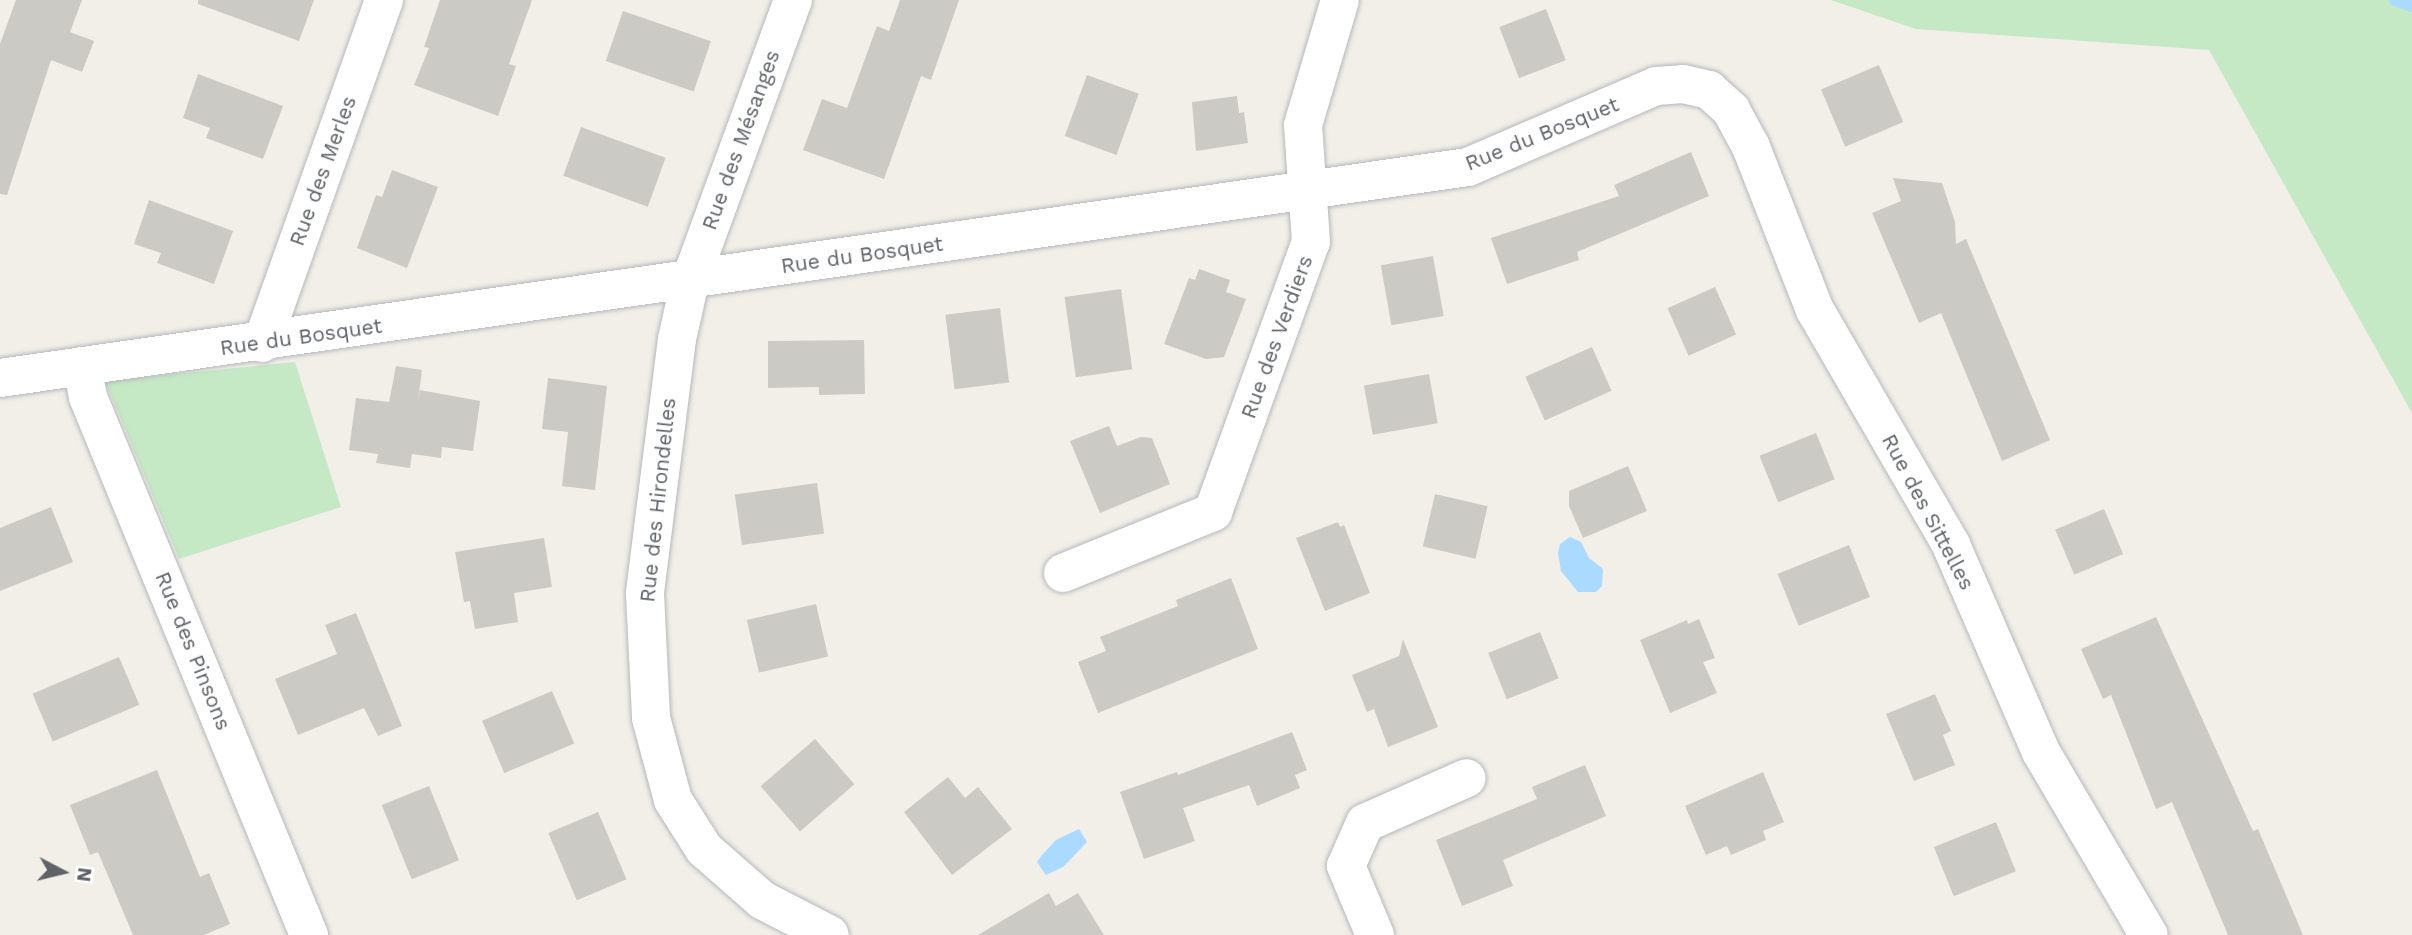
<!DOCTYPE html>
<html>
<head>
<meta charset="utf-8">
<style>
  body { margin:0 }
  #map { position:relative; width:2412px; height:935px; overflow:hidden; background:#f1efe8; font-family:"Work Sans",sans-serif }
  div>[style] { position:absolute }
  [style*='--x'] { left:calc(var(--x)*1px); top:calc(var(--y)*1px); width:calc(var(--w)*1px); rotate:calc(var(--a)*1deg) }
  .green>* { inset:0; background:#c5e8c5 }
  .water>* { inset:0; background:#aadaff }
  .stream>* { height:12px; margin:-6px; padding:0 6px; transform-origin:6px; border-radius:6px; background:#aadaff }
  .building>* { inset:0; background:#cccac5; transform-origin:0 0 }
  .roads { filter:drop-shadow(0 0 2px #b5b8bc) drop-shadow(0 0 2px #b5b8bc) }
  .minor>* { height:38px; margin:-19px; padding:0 19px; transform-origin:19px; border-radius:19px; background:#fff }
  span { translate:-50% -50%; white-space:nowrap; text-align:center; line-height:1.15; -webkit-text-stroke:6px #fff; paint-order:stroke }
  .street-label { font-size:21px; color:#5f6368 }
  .north { position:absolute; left:28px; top:837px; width:70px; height:70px; -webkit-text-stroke:5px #fff; paint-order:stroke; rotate:97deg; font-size:19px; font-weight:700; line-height:28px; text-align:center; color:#5f6368 }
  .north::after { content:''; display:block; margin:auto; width:24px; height:32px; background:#5f6368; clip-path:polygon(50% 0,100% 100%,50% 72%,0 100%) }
</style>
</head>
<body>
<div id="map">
  <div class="green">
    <div style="clip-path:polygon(1831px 0,2412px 0,2412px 413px,2209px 50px,1916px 29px)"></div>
    <div style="clip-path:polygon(295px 362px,341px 507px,179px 559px,105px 381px)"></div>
  </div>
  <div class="water">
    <div style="clip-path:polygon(1570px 537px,1581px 542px,1589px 558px,1603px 569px,1602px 586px,1596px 592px,1578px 592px,1561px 571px,1558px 553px,1560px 544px)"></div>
    <div style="clip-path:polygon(1079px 829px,1087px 842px,1063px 867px,1046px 875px,1037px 862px,1042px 855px,1056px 840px)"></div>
  </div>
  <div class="stream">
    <div style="--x:2395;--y:0;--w:18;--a:19"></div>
  </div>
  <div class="building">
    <div style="clip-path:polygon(16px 0,82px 0,70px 32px,94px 41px,82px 72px,51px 60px,7px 195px,0 194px,0 44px)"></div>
    <div style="clip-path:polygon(198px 0,314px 0,299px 41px,198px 4px)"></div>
    <div style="clip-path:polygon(440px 0,532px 0,509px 64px,516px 66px,498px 116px,414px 85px,429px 48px,424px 47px)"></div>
    <div style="clip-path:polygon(900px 0,959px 0,931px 80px,921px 76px,884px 179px,803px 150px,822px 99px,847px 108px,877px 26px,889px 31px)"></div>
    <div style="left:1546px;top:9px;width:55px;height:50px;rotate:69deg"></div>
    <div style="left:623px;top:11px;width:93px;height:53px;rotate:19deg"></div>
    <div style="left:1879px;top:65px;width:62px;height:63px;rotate:67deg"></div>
    <div style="clip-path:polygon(198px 74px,283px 106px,263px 159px,206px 138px,210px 128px,183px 118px)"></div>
    <div style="left:1087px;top:75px;width:55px;height:65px;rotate:20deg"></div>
    <div style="clip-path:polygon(1237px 96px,1239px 113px,1244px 112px,1248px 143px,1196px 151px,1192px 102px)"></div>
    <div style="left:581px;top:127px;width:90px;height:52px;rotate:20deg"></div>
    <div style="clip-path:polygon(1691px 152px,1709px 196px,1577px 252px,1579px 260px,1507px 284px,1491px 238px,1619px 196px,1614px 185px)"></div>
    <div style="clip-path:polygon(392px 170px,438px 187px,407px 268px,357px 248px,376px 195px,382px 197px)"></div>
    <div style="clip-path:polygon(1893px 178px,1942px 183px,1955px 222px,1956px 244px,1966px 239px,2050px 440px,2002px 461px,1941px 313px,1919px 323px,1872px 213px,1901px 201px)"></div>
    <div style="clip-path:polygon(149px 200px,233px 231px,214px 284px,157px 263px,161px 253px,134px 244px)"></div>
    <div style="left:1433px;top:256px;width:61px;height:53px;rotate:80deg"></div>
    <div style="clip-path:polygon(1199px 269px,1230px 280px,1226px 292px,1246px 299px,1224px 357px,1206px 359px,1164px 344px,1189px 278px,1195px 280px)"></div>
    <div style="left:1715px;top:287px;width:52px;height:52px;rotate:66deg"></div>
    <div style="left:1121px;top:289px;width:81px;height:57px;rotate:82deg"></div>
    <div style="left:1000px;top:308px;width:75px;height:55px;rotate:83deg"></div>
    <div style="clip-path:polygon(864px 340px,865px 394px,819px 395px,819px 387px,768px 388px,768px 341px)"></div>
    <div style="left:1592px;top:347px;width:48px;height:73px;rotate:66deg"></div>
    <div style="clip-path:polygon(396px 366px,422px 370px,418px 402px,420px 390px,480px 401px,473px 451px,442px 447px,441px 458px,412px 454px,410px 468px,376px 463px,378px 454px,349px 450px,356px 398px,389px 402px)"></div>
    <div style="left:1429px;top:374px;width:50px;height:66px;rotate:80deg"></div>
    <div style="clip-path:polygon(548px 378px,607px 386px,595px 490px,562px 486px,568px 432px,542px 429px)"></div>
    <div style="clip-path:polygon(1109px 426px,1117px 446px,1141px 437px,1152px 438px,1170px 484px,1100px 513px,1070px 441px)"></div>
    <div style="left:1816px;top:433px;width:50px;height:61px;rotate:68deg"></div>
    <div style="clip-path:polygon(1628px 466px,1647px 511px,1583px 538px,1569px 506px,1569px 491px)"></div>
    <div style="left:817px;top:483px;width:51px;height:83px;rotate:82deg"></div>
    <div style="left:1435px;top:494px;width:54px;height:54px;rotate:13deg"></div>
    <div style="clip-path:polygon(51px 507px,73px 562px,0 591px,0 528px)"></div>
    <div style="left:2104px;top:509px;width:49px;height:53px;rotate:67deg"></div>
    <div style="clip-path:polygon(1338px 522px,1340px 527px,1344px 525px,1370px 593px,1325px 611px,1296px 538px)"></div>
    <div style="clip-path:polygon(544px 538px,552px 587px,514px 593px,518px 622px,475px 629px,470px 601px,464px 602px,455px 552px)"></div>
    <div style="left:1849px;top:545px;width:56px;height:77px;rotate:68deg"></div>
    <div style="clip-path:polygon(1231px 578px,1258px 649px,1098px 713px,1078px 662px,1106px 651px,1100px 637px,1178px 606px,1176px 600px)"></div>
    <div style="left:816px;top:604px;width:54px;height:71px;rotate:77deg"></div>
    <div style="clip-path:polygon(356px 613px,402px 726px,378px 736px,364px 708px,298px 735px,275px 679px,337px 654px,325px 625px)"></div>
    <div style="clip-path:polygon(2156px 617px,2253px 831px,2258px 829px,2303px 935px,2228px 935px,2172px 802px,2156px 809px,2111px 695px,2103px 699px,2081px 649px)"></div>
    <div style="clip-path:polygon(1699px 619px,1715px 658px,1703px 662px,1717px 693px,1670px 713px,1640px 640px,1687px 620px,1688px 624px)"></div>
    <div style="left:1540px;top:632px;width:50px;height:56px;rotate:68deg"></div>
    <div style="clip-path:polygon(1403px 639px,1438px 727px,1388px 747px,1374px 709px,1367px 712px,1352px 675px,1399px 656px)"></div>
    <div style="left:119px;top:657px;width:52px;height:94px;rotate:67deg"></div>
    <div style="left:552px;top:691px;width:57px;height:76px;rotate:67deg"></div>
    <div style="clip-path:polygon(1935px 694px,1951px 731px,1943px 735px,1955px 765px,1914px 781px,1886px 714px)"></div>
    <div style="clip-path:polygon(1292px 732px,1307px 770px,1295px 775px,1300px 788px,1257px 806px,1249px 785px,1183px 808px,1195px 841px,1144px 859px,1120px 792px,1177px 772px,1178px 775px)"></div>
    <div style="left:815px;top:739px;width:60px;height:72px;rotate:49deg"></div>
    <div style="clip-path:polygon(1585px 765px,1606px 816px,1503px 860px,1513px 886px,1462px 906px,1436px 840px,1537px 799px,1532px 787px)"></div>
    <div style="clip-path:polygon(157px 770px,200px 877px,209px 873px,230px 924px,204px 935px,133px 935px,98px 852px,90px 855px,70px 805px)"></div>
    <div style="clip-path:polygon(1763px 772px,1784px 822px,1763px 831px,1766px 840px,1731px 855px,1727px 846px,1706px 855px,1685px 806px)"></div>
    <div style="clip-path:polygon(948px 777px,965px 798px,978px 787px,1012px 829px,952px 875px,904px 812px)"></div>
    <div style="left:429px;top:786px;width:80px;height:51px;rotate:68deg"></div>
    <div style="left:598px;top:812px;width:73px;height:54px;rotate:67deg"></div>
    <div style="left:1996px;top:822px;width:53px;height:67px;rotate:68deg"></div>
    <div style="clip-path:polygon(1049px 893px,1056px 906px,1078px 893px,1104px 935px,978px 935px)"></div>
  </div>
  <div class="roads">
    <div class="minor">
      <div style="--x:793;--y:0;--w:299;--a:110.1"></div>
      <div style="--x:690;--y:281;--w:59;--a:102.6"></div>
      <div style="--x:677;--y:339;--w:257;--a:97.2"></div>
      <div style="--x:645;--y:594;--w:124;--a:87.2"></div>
      <div style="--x:651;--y:718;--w:85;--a:75"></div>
      <div style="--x:673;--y:800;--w:58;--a:57.7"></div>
      <div style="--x:704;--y:849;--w:77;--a:41.3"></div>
      <div style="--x:762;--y:900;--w:76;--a:27.2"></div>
      <div style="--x:262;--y:343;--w:364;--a:-70.4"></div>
      <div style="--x:82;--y:366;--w:32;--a:79"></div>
      <div style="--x:88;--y:397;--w:582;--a:67.67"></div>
      <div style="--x:0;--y:378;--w:1483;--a:-8.18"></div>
      <div style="--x:1468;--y:167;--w:205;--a:-23.3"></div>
      <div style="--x:1656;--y:86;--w:27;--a:-4"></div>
      <div style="--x:1683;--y:84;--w:27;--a:13"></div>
      <div style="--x:1709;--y:90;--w:30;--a:42"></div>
      <div style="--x:1731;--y:110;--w:42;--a:61.6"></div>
      <div style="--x:1751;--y:147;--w:175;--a:68.6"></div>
      <div style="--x:1815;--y:310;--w:272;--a:59.9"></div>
      <div style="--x:1951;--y:545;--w:226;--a:66.5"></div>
      <div style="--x:2041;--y:752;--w:212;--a:59.5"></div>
      <div style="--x:1063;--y:573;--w:162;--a:-22.1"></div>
      <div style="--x:1213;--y:512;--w:287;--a:-70.1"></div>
      <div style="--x:1311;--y:242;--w:117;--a:-93.9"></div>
      <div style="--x:1303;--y:125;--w:130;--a:-73.5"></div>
      <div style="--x:1375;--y:935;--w:75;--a:-112.8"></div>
      <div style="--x:1346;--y:866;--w:47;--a:-66.2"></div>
      <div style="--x:1365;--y:823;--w:111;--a:-23.8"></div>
    </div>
  </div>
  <div class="street-label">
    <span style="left:1542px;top:134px;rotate:-22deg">Rue du Bosquet</span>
    <span style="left:741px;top:140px;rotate:-70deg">Rue des Mésanges</span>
    <span style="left:323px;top:171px;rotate:-70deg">Rue des Merles</span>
    <span style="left:862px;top:255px;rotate:-8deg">Rue du Bosquet</span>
    <span style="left:301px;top:337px;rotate:-8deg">Rue du Bosquet</span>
    <span style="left:1277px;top:337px;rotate:-70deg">Rue des Verdiers</span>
    <span style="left:658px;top:500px;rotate:-84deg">Rue des Hirondelles</span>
    <span style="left:1928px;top:512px;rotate:62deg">Rue des Sittelles</span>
    <span style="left:193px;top:651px;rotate:68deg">Rue des Pinsons</span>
  </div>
  <div class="north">N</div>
</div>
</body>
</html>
